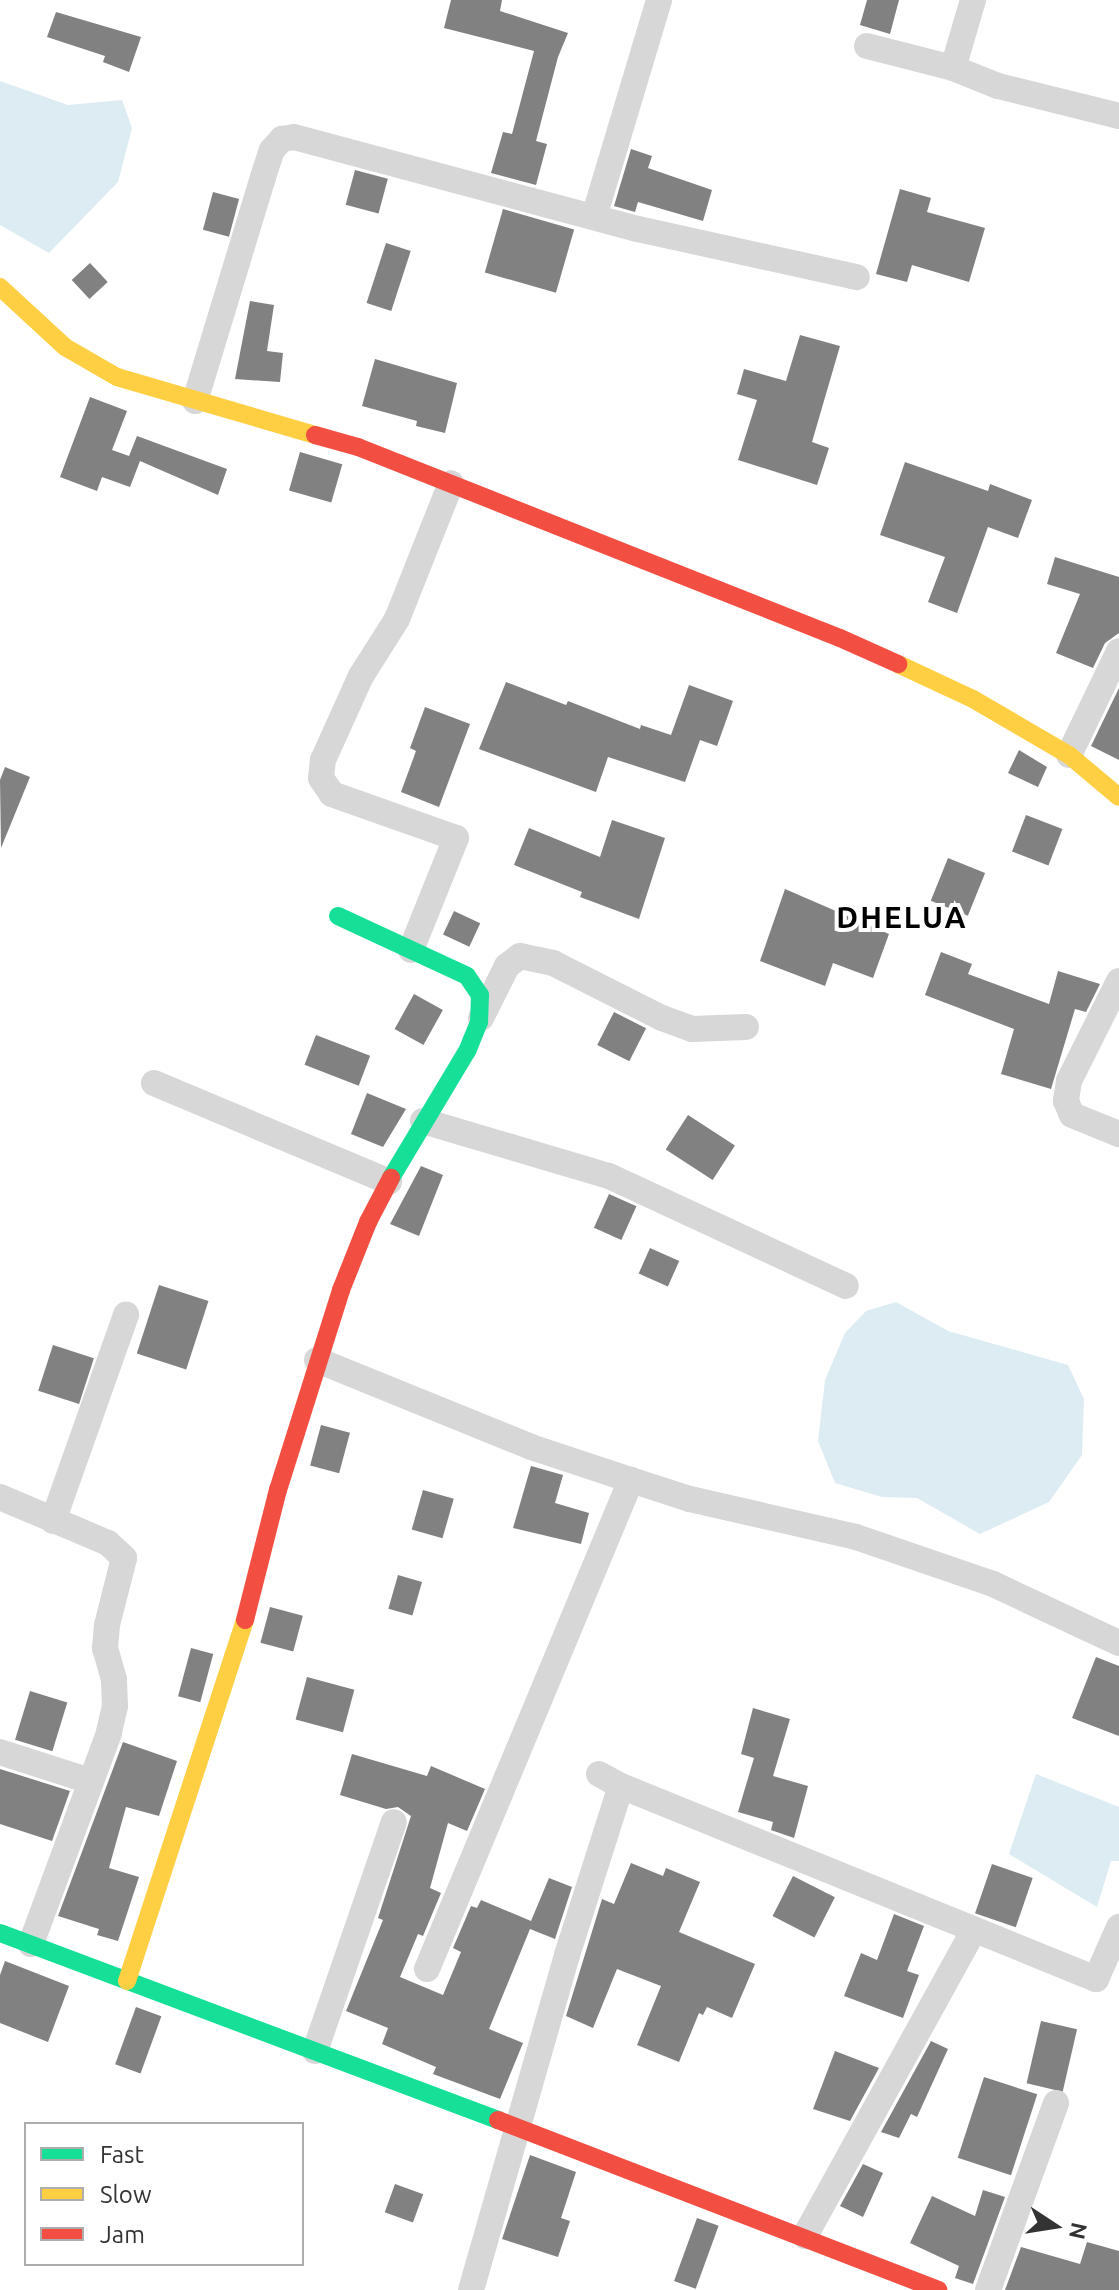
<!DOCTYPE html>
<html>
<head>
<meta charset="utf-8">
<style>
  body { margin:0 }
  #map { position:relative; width:1119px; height:2290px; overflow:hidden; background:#fff; font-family:Ubuntu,sans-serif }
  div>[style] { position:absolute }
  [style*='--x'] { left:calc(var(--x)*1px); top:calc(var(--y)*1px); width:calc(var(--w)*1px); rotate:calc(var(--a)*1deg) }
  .water>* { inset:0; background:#ddebf3 }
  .building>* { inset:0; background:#818181; transform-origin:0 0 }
  .street>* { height:26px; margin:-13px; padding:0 13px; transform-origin:13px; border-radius:13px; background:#d7d7d7 }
  .fast>* { height:18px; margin:-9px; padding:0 9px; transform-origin:9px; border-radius:9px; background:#16e098 }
  .slow>* { height:18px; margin:-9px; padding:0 9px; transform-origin:9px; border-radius:9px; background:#ffcf43 }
  .jam>* { height:18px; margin:-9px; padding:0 9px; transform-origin:9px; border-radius:9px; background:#f24e42 }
  span { translate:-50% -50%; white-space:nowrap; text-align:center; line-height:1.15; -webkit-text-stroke:8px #fff; paint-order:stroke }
  .district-label { font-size:30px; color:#000; font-weight:700; letter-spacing:2px }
  .legend { position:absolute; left:24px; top:2122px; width:280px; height:144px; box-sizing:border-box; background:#fff; border:2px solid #adadad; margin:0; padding:10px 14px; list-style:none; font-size:24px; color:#333 }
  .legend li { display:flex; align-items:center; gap:16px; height:40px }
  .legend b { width:40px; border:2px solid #adadad }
  .north { position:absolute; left:1015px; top:2186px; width:80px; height:80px; -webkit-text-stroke:6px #fff; paint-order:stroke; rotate:102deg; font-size:22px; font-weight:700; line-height:32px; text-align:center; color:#333 }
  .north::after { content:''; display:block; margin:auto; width:28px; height:36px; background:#333; clip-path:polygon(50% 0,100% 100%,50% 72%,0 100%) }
</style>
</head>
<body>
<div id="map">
  <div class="water">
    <div style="clip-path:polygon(0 81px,68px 105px,122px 100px,132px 128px,118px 182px,49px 253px,0 225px)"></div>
    <div style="clip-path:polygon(896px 1302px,948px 1331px,1068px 1365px,1084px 1399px,1082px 1455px,1049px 1502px,980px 1534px,917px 1498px,882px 1497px,835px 1483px,818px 1441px,825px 1380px,845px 1333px,866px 1311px)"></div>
    <div style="clip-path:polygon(1036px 1774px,1119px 1807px,1119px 1861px,1111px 1861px,1097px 1907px,1009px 1854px)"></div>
  </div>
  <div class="building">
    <div style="clip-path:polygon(451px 0,502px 0,500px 11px,568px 33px,558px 57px,536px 141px,547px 144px,536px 185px,491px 173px,503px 132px,512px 134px,534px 51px,444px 28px)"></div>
    <div style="clip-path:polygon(867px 0,899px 0,890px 34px,860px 25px)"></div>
    <div style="clip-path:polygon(56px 12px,141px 37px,129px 72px,103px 62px,105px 56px,47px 37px)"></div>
    <div style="clip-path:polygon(631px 149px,652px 156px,648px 168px,712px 190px,703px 221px,638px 202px,635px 212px,614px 206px)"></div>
    <div style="left:355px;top:170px;width:34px;height:36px;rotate:15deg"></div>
    <div style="clip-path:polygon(900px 189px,931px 198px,927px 212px,985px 228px,969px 282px,912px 265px,907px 282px,876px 274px)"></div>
    <div style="left:213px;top:192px;width:27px;height:39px;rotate:15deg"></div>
    <div style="left:503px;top:209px;width:74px;height:66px;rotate:16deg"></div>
    <div style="left:386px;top:243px;width:26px;height:63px;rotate:18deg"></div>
    <div style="left:90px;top:263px;width:26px;height:25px;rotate:47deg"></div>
    <div style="clip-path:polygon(250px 301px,274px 305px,267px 351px,283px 353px,280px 382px,235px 379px)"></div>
    <div style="clip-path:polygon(800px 335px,840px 346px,812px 442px,829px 448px,817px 485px,738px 460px,757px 400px,737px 394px,744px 369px,786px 381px)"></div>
    <div style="clip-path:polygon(375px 359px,457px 383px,445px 433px,416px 426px,417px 421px,362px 406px)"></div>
    <div style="clip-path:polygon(90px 397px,127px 411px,112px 450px,129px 456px,137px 436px,227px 469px,218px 495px,140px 461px,130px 487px,102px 477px,97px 491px,60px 477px)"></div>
    <div style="left:300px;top:452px;width:44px;height:40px;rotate:16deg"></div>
    <div style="clip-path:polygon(905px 462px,988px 491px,990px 484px,1032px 500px,1018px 538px,988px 527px,957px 613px,928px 602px,945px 557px,880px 535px)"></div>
    <div style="clip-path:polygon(1055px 557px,1119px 577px,1119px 633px,1105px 643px,1093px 668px,1056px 653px,1080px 594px,1047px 584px)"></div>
    <div style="clip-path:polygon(506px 682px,566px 705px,568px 701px,640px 729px,641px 725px,671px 735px,689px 685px,733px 701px,717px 746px,700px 740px,685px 782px,608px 757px,596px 792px,479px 749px)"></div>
    <div style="clip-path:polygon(1119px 688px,1119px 760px,1091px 746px)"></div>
    <div style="clip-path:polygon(425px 707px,470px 724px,439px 807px,401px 792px,416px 751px,410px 748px)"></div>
    <div style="clip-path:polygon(1019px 750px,1047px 767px,1038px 787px,1008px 773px)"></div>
    <div style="clip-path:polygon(5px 767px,30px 777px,1px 848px,0 780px)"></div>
    <div style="left:1026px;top:815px;width:39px;height:39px;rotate:21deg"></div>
    <div style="clip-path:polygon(612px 820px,665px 838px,639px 919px,580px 897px,582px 892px,514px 865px,529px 828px,600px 857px)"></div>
    <div style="left:948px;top:858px;width:40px;height:46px;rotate:22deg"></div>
    <div style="clip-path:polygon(785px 889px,889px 934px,873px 978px,833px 963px,825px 986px,760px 961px)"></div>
    <div style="left:454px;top:911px;width:29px;height:26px;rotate:25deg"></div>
    <div style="clip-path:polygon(941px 952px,972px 964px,968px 974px,1049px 1004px,1058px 971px,1100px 984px,1086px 1012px,1075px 1009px,1051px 1089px,1001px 1074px,1014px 1029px,925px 995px)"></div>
    <div style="left:414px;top:994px;width:33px;height:40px;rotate:29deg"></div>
    <div style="left:614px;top:1012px;width:36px;height:37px;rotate:27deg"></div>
    <div style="left:316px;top:1035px;width:58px;height:32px;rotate:21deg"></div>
    <div style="clip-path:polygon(367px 1093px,406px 1109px,383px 1147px,351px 1134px)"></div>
    <div style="left:688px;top:1115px;width:56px;height:41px;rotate:33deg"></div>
    <div style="clip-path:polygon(421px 1166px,443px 1175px,419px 1236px,390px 1224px)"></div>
    <div style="left:609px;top:1194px;width:30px;height:37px;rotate:24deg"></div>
    <div style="left:650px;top:1248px;width:32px;height:28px;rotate:24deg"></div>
    <div style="left:159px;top:1285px;width:52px;height:72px;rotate:18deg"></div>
    <div style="left:53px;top:1345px;width:43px;height:48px;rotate:18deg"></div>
    <div style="left:321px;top:1425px;width:30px;height:42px;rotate:15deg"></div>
    <div style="clip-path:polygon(531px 1466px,563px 1475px,555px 1503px,589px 1513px,581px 1544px,513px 1528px)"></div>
    <div style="left:423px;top:1490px;width:32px;height:41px;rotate:16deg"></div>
    <div style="left:398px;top:1575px;width:25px;height:35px;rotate:16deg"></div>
    <div style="left:270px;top:1607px;width:34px;height:37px;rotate:15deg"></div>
    <div style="left:191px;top:1648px;width:23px;height:50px;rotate:15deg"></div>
    <div style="clip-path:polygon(1096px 1657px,1119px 1666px,1119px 1736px,1072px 1718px)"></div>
    <div style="left:307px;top:1677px;width:49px;height:44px;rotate:15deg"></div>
    <div style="left:30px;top:1691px;width:39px;height:51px;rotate:17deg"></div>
    <div style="clip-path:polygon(753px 1708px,790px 1719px,773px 1776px,808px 1786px,794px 1838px,771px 1830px,773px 1822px,738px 1812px,754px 1758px,741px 1754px)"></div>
    <div style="clip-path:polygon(123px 1742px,177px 1761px,159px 1816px,126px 1807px,109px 1868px,139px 1877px,118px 1941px,97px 1935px,99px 1929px,58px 1916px)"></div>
    <div style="clip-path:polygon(352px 1754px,427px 1776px,431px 1766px,485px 1789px,467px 1831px,448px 1823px,430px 1888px,441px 1893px,423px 1936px,418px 1934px,400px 1977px,443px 1995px,461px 1952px,453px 1948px,471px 1906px,477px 1908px,481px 1900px,531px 1921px,549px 1878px,572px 1887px,555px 1939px,530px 1929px,489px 2029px,523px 2043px,500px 2099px,433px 2074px,436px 2067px,382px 2044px,388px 2028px,346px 2011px,383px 1920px,378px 1918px,411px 1816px,398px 1807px,386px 1809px,340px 1795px)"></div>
    <div style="clip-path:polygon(0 1769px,70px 1791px,52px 1841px,0 1824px)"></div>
    <div style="clip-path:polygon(631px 1863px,663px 1876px,666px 1868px,700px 1882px,679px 1932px,755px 1964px,732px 2018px,707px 2007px,703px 2015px,699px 2013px,679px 2062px,637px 2045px,661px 1986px,617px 1969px,593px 2028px,566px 2016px,602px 1899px,614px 1904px)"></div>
    <div style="left:992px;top:1864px;width:43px;height:52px;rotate:19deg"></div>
    <div style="left:793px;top:1876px;width:47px;height:45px;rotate:27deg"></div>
    <div style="clip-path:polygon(894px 1914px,924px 1926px,907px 1971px,919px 1975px,903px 2018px,844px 1996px,861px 1953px,877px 1960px)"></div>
    <div style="clip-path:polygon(5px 1961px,69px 1986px,48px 2042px,0 2023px,0 1975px)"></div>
    <div style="left:136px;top:2007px;width:27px;height:61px;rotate:20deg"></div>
    <div style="left:1041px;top:2021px;width:37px;height:64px;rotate:13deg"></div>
    <div style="clip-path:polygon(931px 2041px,948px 2049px,917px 2117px,911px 2114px,899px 2138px,881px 2132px)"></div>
    <div style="clip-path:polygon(835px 2051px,879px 2068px,850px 2121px,813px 2109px)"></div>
    <div style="left:984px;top:2077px;width:56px;height:85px;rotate:18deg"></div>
    <div style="clip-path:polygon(530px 2155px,576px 2172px,561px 2218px,570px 2221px,558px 2257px,502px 2239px)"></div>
    <div style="clip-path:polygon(863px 2164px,883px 2173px,863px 2217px,840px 2206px)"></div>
    <div style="left:395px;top:2184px;width:30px;height:30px;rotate:20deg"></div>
    <div style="clip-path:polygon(983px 2190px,1005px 2197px,973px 2284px,955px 2278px,959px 2266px,910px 2243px,932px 2196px,975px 2216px)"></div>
    <div style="left:697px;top:2218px;width:23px;height:67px;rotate:20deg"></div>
    <div style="clip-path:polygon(1087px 2242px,1119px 2251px,1119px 2290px,1005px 2290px,1021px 2247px,1080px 2264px)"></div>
  </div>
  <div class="street">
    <div style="--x:867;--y:46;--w:89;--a:14.3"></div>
    <div style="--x:953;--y:68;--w:48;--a:21.8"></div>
    <div style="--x:998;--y:86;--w:125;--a:13.9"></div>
    <div style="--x:953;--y:68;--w:71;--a:-73.6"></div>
    <div style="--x:594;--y:217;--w:227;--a:-73.3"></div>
    <div style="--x:195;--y:401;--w:234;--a:-73.1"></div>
    <div style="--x:263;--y:177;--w:28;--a:-72"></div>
    <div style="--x:272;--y:150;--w:15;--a:-48"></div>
    <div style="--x:282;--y:139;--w:12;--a:-9"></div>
    <div style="--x:294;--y:137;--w:356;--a:15"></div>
    <div style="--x:638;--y:229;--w:224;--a:12.4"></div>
    <div style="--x:1069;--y:755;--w:115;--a:-64.3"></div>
    <div style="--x:411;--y:950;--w:121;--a:-68.1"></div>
    <div style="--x:456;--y:838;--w:132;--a:-160.5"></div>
    <div style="--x:332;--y:794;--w:19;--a:-125"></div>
    <div style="--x:321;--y:778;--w:18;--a:-84"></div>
    <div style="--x:323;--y:760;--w:92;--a:-65.7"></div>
    <div style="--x:361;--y:676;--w:67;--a:-57.7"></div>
    <div style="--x:397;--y:619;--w:146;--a:-68.3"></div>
    <div style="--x:1119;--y:981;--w:112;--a:116.6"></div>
    <div style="--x:1069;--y:1081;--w:20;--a:99"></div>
    <div style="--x:1066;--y:1101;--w:15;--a:67"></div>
    <div style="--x:1072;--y:1115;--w:51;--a:22"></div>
    <div style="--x:481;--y:1018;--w:58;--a:-63.4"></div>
    <div style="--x:507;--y:966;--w:16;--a:-38"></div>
    <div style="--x:520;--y:956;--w:34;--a:12"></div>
    <div style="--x:553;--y:963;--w:122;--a:26.8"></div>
    <div style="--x:662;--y:1018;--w:32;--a:20"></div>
    <div style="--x:692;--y:1029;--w:54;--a:-2.1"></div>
    <div style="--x:154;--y:1083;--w:255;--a:22.8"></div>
    <div style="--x:423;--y:1121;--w:194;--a:16.5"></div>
    <div style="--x:609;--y:1176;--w:261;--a:24.9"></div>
    <div style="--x:317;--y:1360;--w:231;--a:22.1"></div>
    <div style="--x:531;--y:1447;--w:105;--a:18.3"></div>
    <div style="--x:631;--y:1480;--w:62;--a:17.9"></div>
    <div style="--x:690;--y:1499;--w:170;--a:12.9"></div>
    <div style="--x:856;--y:1537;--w:145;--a:18.9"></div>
    <div style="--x:993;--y:1584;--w:139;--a:25.1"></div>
    <div style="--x:0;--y:1497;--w:117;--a:23.1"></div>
    <div style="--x:108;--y:1543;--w:22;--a:43"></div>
    <div style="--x:124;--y:1558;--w:69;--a:104.2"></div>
    <div style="--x:107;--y:1625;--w:23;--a:95"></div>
    <div style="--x:105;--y:1648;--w:33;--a:74"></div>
    <div style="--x:114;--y:1680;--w:26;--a:88"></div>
    <div style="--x:115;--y:1706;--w:28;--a:103"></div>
    <div style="--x:109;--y:1733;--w:225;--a:110.3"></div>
    <div style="--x:53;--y:1521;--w:219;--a:-70.5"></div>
    <div style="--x:0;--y:1752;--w:95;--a:17.9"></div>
    <div style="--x:599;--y:1774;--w:25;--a:29"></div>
    <div style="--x:621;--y:1786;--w:513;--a:22.11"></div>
    <div style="--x:1096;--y:1979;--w:57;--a:-66.1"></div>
    <div style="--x:427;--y:1969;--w:530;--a:-67.36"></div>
    <div style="--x:315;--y:2051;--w:242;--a:-71"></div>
    <div style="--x:805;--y:2236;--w:350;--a:-61.1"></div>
    <div style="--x:471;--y:2290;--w:348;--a:-74"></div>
    <div style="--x:567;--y:1955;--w:177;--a:-72.3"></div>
    <div style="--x:988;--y:2290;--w:199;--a:-70"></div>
  </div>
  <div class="fast">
    <div style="--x:338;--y:916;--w:142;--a:24.9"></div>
    <div style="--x:467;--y:976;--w:23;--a:56"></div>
    <div style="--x:480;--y:995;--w:27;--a:92"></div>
    <div style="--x:479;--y:1022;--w:31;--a:112"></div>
    <div style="--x:467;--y:1051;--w:148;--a:120.9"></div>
    <div style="--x:0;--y:1933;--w:532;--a:20.58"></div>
  </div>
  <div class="slow">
    <div style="--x:0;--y:287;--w:88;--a:42.7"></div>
    <div style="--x:65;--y:347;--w:60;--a:30"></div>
    <div style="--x:117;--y:377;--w:206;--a:16.3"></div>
    <div style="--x:898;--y:664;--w:83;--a:25"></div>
    <div style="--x:973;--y:699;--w:111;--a:30.3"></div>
    <div style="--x:1069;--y:755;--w:65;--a:40"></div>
    <div style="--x:127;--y:1981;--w:380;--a:-71.9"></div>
  </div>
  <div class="jam">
    <div style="--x:315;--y:435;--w:45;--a:15.6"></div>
    <div style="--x:358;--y:447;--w:518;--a:21.62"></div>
    <div style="--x:840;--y:638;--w:64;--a:24.1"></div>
    <div style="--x:245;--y:1620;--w:134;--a:-75.8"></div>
    <div style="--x:278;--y:1490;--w:210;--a:-72.5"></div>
    <div style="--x:341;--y:1290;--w:73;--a:-68.3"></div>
    <div style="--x:368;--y:1222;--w:50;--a:-62.4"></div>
    <div style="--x:498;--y:2120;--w:472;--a:21.1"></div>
  </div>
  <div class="district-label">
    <span style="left:902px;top:917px">DHELUA</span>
  </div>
  <ul class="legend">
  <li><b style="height:10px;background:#16e098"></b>Fast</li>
  <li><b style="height:10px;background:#ffcf43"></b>Slow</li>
  <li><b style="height:10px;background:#f24e42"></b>Jam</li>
  </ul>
  <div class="north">N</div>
</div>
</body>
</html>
